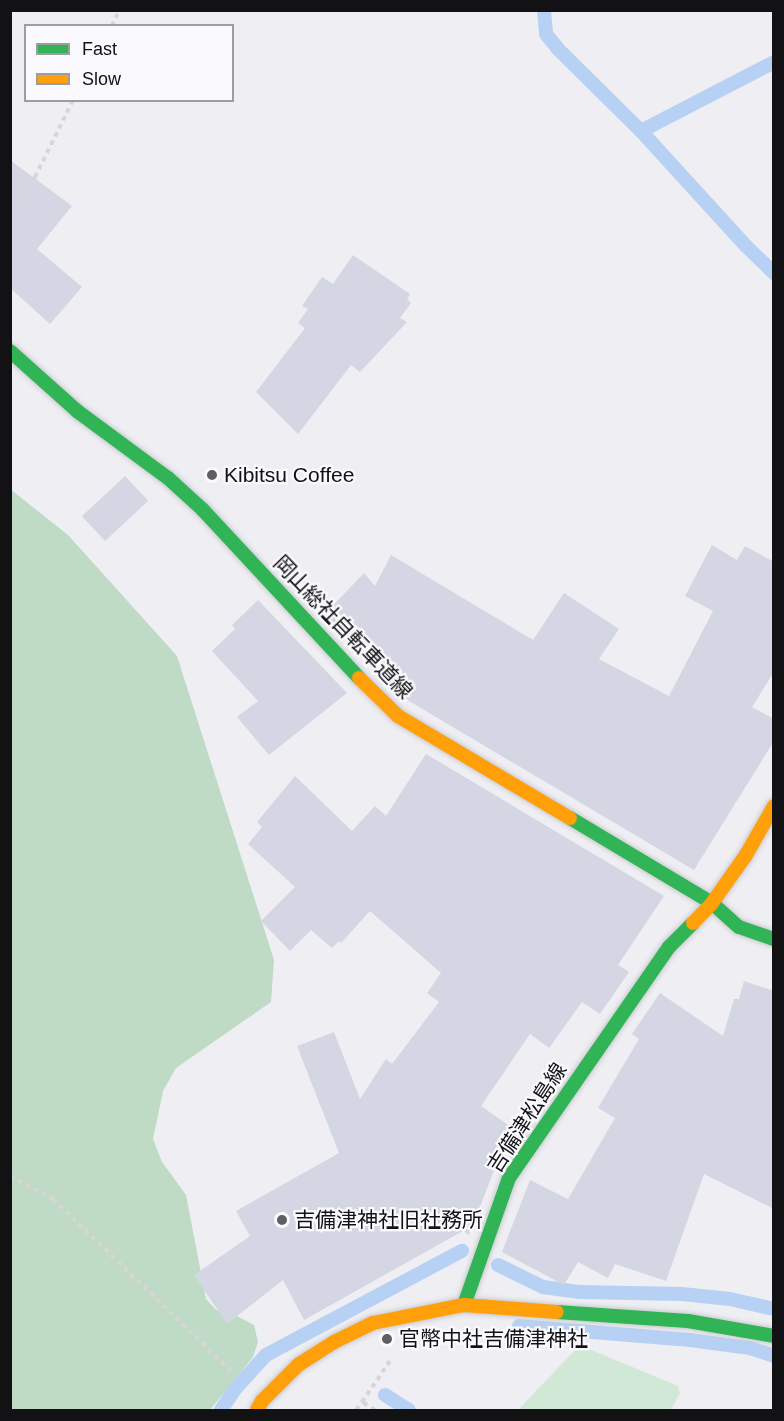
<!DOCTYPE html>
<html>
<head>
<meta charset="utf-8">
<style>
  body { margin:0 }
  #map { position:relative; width:784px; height:1421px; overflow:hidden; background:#eeeef3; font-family:Helvetica,"Noto Sans JP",sans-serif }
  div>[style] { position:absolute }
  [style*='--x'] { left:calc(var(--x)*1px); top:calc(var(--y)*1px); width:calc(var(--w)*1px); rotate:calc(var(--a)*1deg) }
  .green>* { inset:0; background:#d1e8d7 }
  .forest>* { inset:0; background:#bfdbc6 }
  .stream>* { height:14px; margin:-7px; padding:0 7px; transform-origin:7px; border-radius:7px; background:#b7d1f4 }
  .building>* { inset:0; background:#d4d7e3; transform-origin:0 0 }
  .path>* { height:4px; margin-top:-2px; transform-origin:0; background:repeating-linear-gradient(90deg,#d6d6d8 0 4.5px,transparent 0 9px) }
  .roads { filter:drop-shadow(0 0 2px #cacbcf) drop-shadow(0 0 2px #cacbcf) }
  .fast>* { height:14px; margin:-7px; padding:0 7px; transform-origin:7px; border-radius:7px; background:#30b455 }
  .slow>* { height:14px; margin:-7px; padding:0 7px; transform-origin:7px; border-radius:7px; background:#ff9f0a }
  .dots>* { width:16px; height:16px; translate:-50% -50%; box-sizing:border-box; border:3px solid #fafafe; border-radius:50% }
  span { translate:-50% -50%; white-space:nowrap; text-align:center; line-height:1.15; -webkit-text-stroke:4.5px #fafafe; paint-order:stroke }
  .poi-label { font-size:21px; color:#121215 }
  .left { translate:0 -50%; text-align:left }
  .street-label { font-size:21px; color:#121215 }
  .frame { position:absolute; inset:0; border:12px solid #121215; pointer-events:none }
  .legend { position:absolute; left:24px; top:24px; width:210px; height:78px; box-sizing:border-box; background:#fafafe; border:2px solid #9d9da1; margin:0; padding:8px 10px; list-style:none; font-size:18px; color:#121215 }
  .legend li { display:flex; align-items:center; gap:12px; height:30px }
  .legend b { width:30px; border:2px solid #9d9da1 }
</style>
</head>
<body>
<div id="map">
  <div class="green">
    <div style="clip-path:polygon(587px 1348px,678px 1386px,680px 1393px,671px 1410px,518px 1410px,576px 1349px)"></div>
  </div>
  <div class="forest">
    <div style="clip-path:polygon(10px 489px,68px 535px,177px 656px,274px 960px,271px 1002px,176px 1068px,163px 1091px,153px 1139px,162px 1162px,186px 1195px,206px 1299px,216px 1310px,237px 1316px,254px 1325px,258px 1342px,253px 1357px,210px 1410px,11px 1410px)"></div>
  </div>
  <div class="stream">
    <div style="--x:544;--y:10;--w:24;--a:85"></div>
    <div style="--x:546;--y:34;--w:19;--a:51"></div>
    <div style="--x:558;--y:49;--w:117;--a:44.7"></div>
    <div style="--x:641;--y:131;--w:156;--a:47.6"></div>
    <div style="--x:746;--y:246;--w:39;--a:44"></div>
    <div style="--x:641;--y:131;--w:150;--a:-27.4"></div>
    <div style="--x:498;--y:1265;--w:50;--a:26.1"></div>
    <div style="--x:543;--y:1287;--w:37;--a:8"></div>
    <div style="--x:580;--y:1292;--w:102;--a:1.1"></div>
    <div style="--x:682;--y:1294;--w:48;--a:5.9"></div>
    <div style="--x:730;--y:1299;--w:45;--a:12.8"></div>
    <div style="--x:519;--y:1326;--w:172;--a:4.7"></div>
    <div style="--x:690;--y:1340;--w:61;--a:7.6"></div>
    <div style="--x:750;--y:1348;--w:25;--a:18"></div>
    <div style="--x:385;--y:1395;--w:28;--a:32"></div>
    <div style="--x:221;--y:1410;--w:27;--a:-56"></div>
    <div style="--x:236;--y:1388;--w:45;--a:-47.7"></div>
    <div style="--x:266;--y:1355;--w:222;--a:-28"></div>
  </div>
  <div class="building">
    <div style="clip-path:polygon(10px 160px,72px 206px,37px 249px,82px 287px,50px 324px,10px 288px)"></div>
    <div style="clip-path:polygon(353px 255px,410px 294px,407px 299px,411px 303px,400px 318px,407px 322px,360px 372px,351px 365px,298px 434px,256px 392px,305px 328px,298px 323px,308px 309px,302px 306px,322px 277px,333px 284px)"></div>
    <div style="left:125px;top:476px;width:34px;height:59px;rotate:47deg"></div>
    <div style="clip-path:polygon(712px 545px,737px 560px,745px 546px,774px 562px,774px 672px,752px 707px,774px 719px,774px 741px,694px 870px,409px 701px,325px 614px,364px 573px,375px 586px,391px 555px,533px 640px,564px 593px,619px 629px,599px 659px,669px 696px,713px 611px,685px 596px)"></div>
    <div style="clip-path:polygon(258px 600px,347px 693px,269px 755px,237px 717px,258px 701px,212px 651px,235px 629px,232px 625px)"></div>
    <div style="clip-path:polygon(426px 754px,664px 896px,618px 965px,629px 972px,600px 1014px,582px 1002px,549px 1048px,530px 1034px,481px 1106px,511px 1127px,490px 1159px,497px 1163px,469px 1235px,463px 1231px,304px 1320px,283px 1280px,227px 1324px,194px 1275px,250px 1236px,236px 1211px,339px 1153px,297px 1046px,334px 1032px,360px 1099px,386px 1059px,392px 1064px,439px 1002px,427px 993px,441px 973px,370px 911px,341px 943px,339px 941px,332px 948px,311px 930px,290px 951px,261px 921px,295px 887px,248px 844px,262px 827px,257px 822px,295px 776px,352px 831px,375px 806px,386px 816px)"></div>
    <div style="clip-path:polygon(744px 981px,774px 991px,774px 1209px,704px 1174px,666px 1281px,615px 1264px,608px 1278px,578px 1262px,564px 1285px,502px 1252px,530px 1180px,568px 1199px,615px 1118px,598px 1108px,639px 1039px,632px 1034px,660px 993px,723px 1036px,734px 999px,739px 999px)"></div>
  </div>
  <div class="path">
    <div style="--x:112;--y:26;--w:17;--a:-66"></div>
    <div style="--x:10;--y:205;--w:38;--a:-48"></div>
    <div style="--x:35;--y:177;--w:86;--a:-63.7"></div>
    <div style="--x:10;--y:1176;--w:49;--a:28.1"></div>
    <div style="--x:53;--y:1199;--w:252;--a:44"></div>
    <div style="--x:356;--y:1410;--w:10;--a:-53"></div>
    <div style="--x:375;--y:1410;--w:15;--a:-148"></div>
    <div style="--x:362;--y:1402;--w:50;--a:-55.7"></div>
  </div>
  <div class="roads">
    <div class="fast">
      <div style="--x:10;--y:351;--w:90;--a:41.8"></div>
      <div style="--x:77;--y:411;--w:113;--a:36.4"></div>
      <div style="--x:168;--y:478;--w:47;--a:42.4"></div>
      <div style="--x:203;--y:510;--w:229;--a:47.1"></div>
      <div style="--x:570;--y:818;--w:165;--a:30.9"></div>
      <div style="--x:712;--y:903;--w:36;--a:42"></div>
      <div style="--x:739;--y:927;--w:37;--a:19"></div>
      <div style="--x:464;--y:1305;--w:135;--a:-70.5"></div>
      <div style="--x:509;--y:1178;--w:281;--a:-55.3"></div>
      <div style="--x:669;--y:947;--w:34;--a:-45"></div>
      <div style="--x:557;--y:1312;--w:131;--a:3.9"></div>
      <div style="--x:688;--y:1321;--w:87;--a:9.9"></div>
    </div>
    <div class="slow">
      <div style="--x:359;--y:678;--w:54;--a:44.3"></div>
      <div style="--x:398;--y:716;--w:200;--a:30.7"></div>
      <div style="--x:693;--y:923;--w:28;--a:-46"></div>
      <div style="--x:712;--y:903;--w:59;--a:-54.7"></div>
      <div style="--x:746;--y:855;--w:56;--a:-60.3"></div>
      <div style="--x:257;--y:1410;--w:10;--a:-61"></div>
      <div style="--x:262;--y:1401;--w:51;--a:-45"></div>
      <div style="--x:298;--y:1365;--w:43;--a:-32.6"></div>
      <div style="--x:334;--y:1342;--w:43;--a:-26"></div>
      <div style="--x:373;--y:1323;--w:93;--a:-11.2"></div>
      <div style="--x:464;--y:1305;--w:93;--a:4.3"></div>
    </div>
  </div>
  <div class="dots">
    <div style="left:212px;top:475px;background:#5f5f63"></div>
    <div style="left:282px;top:1220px;background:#5f5f63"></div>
    <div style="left:387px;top:1339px;background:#5f5f63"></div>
  </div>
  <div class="poi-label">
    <span class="left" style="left:224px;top:475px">Kibitsu Coffee</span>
    <span class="left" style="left:294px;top:1220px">吉備津神社旧社務所</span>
    <span class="left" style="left:399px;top:1339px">官幣中社吉備津神社</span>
  </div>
  <div class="street-label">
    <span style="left:343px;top:627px;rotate:46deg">岡山総社自転車道線</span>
    <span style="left:527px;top:1118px;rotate:-57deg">吉備津松島線</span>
  </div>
  <div class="frame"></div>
  <ul class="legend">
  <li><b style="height:8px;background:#30b455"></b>Fast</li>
  <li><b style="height:8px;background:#ff9f0a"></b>Slow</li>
  </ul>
</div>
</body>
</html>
